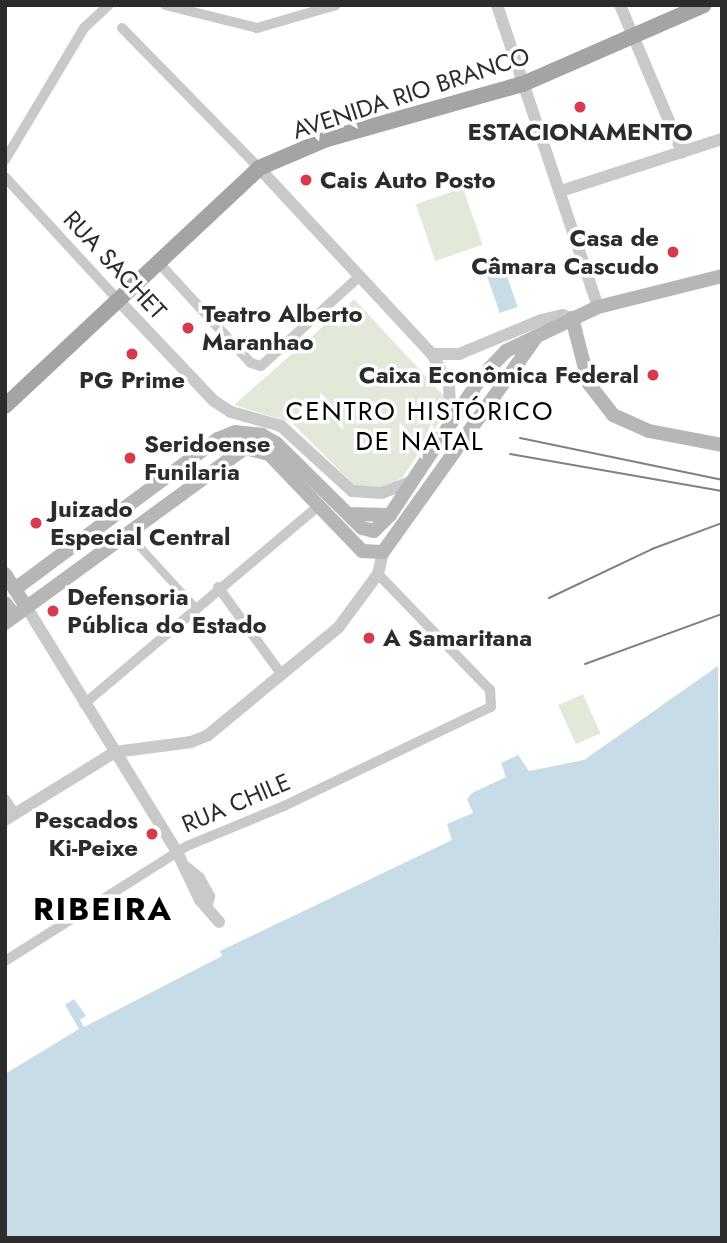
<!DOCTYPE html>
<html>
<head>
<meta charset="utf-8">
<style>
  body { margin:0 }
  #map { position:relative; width:727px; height:1243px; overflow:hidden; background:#fff; font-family:Jost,sans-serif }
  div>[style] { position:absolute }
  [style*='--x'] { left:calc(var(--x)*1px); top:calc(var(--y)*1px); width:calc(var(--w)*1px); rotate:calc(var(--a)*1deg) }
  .green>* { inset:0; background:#e2e9da; transform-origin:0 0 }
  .water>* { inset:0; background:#c8dce7; transform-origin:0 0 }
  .pedestrian>* { height:8px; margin:-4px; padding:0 4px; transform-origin:4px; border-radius:4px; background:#c9c9c9 }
  .minor>* { height:10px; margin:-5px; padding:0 5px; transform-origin:5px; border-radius:5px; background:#c9c9c9 }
  .tertiary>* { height:12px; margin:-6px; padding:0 6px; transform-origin:6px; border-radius:6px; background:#c9c9c9 }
  .secondary>* { height:14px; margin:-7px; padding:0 7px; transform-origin:7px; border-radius:7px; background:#b6b6b6 }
  .primary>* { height:16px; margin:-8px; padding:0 8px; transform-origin:8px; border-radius:8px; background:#a4a4a4 }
  .tram>* { height:2px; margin:-1px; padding:0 1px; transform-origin:1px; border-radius:1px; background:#818181 }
  .dots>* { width:19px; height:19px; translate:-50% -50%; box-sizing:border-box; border:4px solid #fff; border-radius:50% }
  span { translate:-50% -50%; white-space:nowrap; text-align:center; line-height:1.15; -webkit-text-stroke:7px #fff; paint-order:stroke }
  .street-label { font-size:24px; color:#2c2c2c }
  .poi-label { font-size:24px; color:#2c2c2c; font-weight:700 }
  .left { translate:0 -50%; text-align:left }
  .right { translate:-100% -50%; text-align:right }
  .neighbourhood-label { font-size:26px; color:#000; letter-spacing:2px }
  .district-label { font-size:32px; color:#000; font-weight:700; letter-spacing:2px }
  .frame { position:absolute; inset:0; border:7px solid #2c2c2c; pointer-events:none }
</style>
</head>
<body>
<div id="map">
  <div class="green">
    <div style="left:463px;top:188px;width:60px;height:50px;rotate:71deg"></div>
    <div style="clip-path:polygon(354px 299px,444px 396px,447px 411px,402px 478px,380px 489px,356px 487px,292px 423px,234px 405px)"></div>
    <div style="left:583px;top:694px;width:43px;height:27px;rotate:66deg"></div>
  </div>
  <div class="water">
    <div style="left:505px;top:270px;width:39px;height:19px;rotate:71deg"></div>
    <div style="clip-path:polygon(718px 666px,722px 1238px,5px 1238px,5px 1074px,79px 1029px,65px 1005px,74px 999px,86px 1016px,80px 1020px,84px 1027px,222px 956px,220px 951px,452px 840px,447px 824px,473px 813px,467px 799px,472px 793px,506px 777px,501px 763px,518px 755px,529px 771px,584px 760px)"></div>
  </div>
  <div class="pedestrian">
    <div style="--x:129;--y:535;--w:98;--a:47.5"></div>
  </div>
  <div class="minor">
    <div style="--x:165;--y:5;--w:95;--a:14"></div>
    <div style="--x:257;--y:28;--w:82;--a:-16.2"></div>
    <div style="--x:122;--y:28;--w:196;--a:45.6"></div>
    <div style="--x:5;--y:160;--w:154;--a:-59.1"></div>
    <div style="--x:84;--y:28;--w:34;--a:-43"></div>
    <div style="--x:5;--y:177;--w:168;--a:47.4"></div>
    <div style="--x:158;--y:262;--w:137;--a:47.4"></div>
    <div style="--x:251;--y:363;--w:10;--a:17"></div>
    <div style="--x:261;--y:366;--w:134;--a:-42.3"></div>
    <div style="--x:218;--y:587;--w:109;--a:54"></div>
    <div style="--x:84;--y:704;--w:307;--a:-40.2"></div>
    <div style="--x:5;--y:799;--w:18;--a:56"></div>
    <div style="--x:5;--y:961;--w:215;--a:-32.3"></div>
    <div style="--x:187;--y:846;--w:105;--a:-22.4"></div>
    <div style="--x:284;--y:806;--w:229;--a:-25.6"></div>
    <div style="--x:491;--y:707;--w:17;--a:-93"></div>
    <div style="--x:490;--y:690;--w:161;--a:-134"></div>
  </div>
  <div class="tertiary">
    <div style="--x:497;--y:5;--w:318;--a:71.5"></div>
    <div style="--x:620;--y:5;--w:160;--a:67.1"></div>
    <div style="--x:259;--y:168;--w:254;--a:47.1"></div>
    <div style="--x:432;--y:354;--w:36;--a:62"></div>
    <div style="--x:449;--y:386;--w:37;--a:87"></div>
    <div style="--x:561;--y:191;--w:169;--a:-17.9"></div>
    <div style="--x:119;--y:301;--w:138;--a:46.5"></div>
    <div style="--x:214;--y:401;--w:20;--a:33"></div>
    <div style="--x:231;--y:412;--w:52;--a:15.6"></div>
    <div style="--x:281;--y:426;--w:96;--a:42.5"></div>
    <div style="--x:352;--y:491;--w:30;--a:4"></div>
    <div style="--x:382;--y:493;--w:33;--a:-21"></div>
    <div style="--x:432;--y:354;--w:27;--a:0"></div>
    <div style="--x:459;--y:354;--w:89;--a:-22.5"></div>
    <div style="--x:541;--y:320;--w:22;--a:-13"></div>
    <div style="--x:562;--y:315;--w:10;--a:17"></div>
    <div style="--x:27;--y:608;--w:286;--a:58.4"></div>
    <div style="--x:177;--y:852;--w:53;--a:64.4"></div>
    <div style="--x:200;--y:900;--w:29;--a:49"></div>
    <div style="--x:5;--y:820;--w:129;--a:-31.7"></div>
    <div style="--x:115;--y:752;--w:77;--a:-7.5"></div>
    <div style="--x:191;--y:742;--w:18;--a:-22"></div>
    <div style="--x:208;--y:735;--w:168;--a:-39.5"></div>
    <div style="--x:338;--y:628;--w:67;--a:-53.5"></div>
    <div style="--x:378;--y:574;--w:23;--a:-77"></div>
    <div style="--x:187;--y:868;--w:16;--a:40"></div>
    <div style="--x:199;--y:878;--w:21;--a:61"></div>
    <div style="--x:209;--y:896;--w:9;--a:103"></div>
  </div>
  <div class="secondary">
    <div style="--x:572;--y:318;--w:68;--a:75.6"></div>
    <div style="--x:589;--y:384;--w:39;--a:52"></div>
    <div style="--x:613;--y:415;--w:39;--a:24"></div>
    <div style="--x:649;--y:431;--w:74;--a:10.9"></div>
    <div style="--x:348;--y:514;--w:42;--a:1.4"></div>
    <div style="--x:5;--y:574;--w:40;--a:57.1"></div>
    <div style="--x:15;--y:589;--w:252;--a:-36.5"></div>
    <div style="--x:218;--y:439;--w:18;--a:-22"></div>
    <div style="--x:235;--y:432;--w:27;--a:6"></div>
    <div style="--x:262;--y:435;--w:16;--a:30"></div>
    <div style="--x:276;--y:443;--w:121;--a:44.7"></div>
    <div style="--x:362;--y:528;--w:12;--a:14"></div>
    <div style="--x:374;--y:531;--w:23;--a:-45"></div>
    <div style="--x:390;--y:515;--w:167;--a:-56.5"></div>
    <div style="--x:482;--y:376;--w:35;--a:-46"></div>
    <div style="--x:506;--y:351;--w:102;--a:-25.6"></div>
    <div style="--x:598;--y:307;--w:128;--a:-14"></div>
    <div style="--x:5;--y:603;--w:16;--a:52"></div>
    <div style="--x:5;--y:623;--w:297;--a:-36.1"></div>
    <div style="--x:245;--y:448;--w:25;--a:14"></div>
    <div style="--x:269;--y:454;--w:134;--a:46.2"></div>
    <div style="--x:362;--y:551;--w:21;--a:3"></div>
    <div style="--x:383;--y:552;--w:262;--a:-54.5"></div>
  </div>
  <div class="primary">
    <div style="--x:5;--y:406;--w:348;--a:-43.1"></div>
    <div style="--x:259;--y:168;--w:74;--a:-23.1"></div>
    <div style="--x:327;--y:139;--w:204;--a:-15.7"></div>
    <div style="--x:523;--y:84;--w:197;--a:-23.6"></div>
  </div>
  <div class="tram">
    <div style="--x:520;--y:438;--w:206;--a:11.7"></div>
    <div style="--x:510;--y:454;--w:215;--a:9.9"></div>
    <div style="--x:549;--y:598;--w:114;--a:-25.4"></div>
    <div style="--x:652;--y:549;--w:75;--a:-20.4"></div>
    <div style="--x:585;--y:664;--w:146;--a:-20.1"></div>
  </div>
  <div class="dots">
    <div style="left:580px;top:107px;background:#d53b4d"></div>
    <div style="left:306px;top:180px;background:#d53b4d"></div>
    <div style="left:673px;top:252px;background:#d53b4d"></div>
    <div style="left:188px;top:328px;background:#d53b4d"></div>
    <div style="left:132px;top:354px;background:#d53b4d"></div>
    <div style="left:653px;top:375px;background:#d53b4d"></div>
    <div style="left:130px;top:458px;background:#d53b4d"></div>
    <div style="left:36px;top:523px;background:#d53b4d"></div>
    <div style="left:53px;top:611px;background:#d53b4d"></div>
    <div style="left:369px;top:638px;background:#d53b4d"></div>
    <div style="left:152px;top:834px;background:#d53b4d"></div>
  </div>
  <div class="street-label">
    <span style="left:411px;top:93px;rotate:-18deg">AVENIDA RIO BRANCO</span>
    <span style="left:115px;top:265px;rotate:47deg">RUA SACHET</span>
    <span style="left:236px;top:803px;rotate:-23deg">RUA CHILE</span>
  </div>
  <div class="poi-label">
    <span style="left:580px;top:132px">ESTACIONAMENTO</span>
    <span class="left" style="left:320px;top:180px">Cais Auto Posto</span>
    <span class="right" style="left:659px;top:252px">Casa de<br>Câmara Cascudo</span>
    <span class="left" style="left:202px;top:328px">Teatro Alberto<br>Maranhao</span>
    <span class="right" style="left:639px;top:375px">Caixa Econômica Federal</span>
    <span style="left:132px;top:380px">PG Prime</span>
    <span class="left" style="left:144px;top:458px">Seridoense<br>Funilaria</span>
    <span class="left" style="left:50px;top:523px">Juizado<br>Especial Central</span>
    <span class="left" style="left:67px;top:611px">Defensoria<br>Pública do Estado</span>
    <span class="left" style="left:383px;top:638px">A Samaritana</span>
    <span class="right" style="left:138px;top:834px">Pescados<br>Ki-Peixe</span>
  </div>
  <div class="neighbourhood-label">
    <span style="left:420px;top:427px">CENTRO HISTÓRICO<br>DE NATAL</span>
  </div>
  <div class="district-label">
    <span style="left:103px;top:909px">RIBEIRA</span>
  </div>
  <div class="frame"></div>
</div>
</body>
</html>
